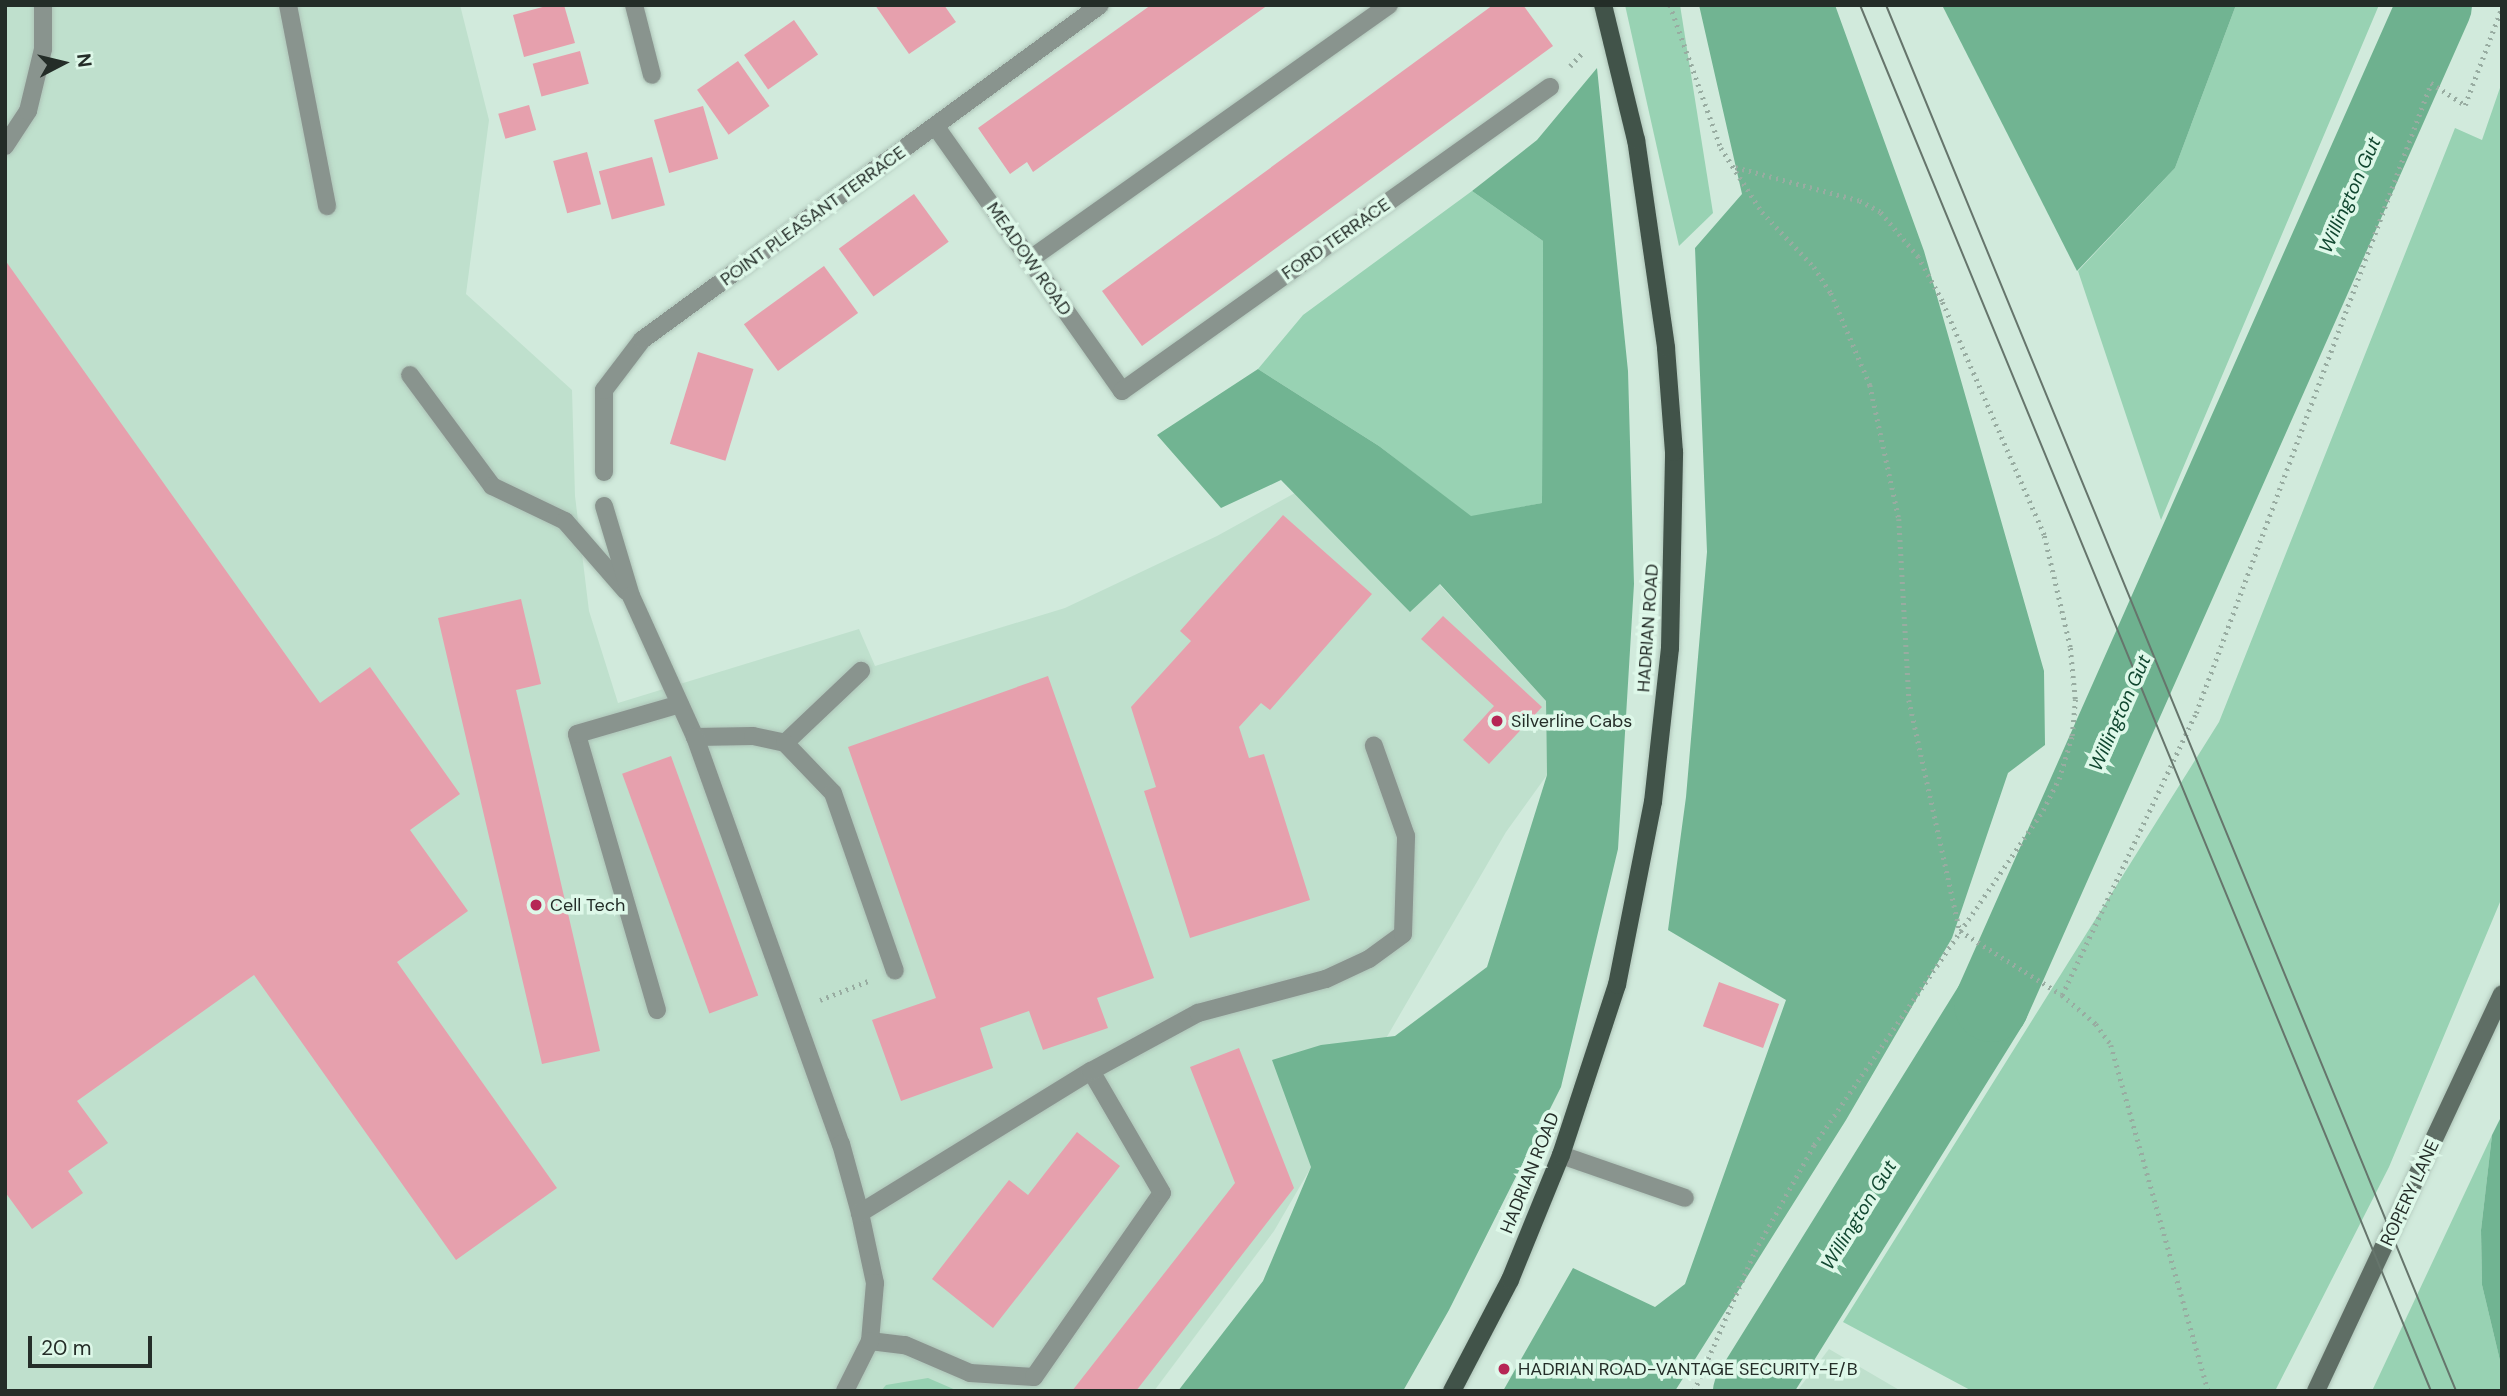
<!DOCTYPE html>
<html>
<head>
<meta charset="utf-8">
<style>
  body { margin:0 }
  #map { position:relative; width:2507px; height:1396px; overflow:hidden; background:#d1eadc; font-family:"DM Sans",sans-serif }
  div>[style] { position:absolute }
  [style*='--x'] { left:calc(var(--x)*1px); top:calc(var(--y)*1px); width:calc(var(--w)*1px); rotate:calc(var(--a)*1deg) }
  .built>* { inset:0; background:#bfe0cd }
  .green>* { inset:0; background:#98d2b3 }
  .forest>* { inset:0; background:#71b492 }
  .river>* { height:75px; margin:-37.5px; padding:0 37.5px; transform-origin:37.5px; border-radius:37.5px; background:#6eb18f }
  .building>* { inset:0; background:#e6a0ad; transform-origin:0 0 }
  .path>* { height:4.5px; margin-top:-2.25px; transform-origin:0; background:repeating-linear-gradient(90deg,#98aca1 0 2px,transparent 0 7px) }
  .roads { filter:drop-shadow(0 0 2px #aec4b8) drop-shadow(0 0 2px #aec4b8) }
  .lane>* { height:18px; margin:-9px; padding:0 9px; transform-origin:9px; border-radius:9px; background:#89948e }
  .street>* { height:18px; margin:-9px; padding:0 9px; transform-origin:9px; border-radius:9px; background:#89948e }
  .secondary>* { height:18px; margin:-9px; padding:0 9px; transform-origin:9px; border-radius:9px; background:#5f6e65 }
  .primary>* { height:18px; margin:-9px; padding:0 9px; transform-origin:9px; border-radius:9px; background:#415349 }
  .tram>* { height:2px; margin:-1px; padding:0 1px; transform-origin:1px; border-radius:1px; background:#66756c }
  .dots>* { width:19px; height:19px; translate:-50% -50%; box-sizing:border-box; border:4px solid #def8e9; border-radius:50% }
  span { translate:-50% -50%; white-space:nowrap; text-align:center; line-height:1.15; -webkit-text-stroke:7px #def8e9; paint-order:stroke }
  .street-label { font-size:18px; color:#242d28 }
  .poi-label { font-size:18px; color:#242d28 }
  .left { translate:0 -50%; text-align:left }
  .water-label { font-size:19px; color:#114730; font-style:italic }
  .frame { position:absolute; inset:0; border:7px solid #242d28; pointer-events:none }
  .north { position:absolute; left:28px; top:28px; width:70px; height:70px; -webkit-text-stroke:5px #def8e9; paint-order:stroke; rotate:83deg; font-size:19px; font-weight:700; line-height:28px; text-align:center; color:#242d28 }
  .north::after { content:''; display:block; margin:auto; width:24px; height:32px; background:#242d28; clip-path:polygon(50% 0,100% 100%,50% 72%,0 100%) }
  .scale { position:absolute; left:28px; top:1336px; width:124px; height:32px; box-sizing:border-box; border:4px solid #242d28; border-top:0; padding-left:9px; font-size:21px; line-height:24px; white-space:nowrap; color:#242d28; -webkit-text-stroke:5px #def8e9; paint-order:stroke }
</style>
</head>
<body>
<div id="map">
  <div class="built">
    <div style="clip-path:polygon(5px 5px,460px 5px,489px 120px,466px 294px,572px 390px,575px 496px,589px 611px,618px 703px,859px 629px,875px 666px,1065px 608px,1217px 536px,1304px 488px,1410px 611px,1439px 584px,1546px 701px,1547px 775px,1506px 832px,1274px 1231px,1154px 1391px,5px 1391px)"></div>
    <div style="clip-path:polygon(1829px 1349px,1901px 1391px,1797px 1391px)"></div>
  </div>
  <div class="green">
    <div style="clip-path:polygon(1625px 5px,1680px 5px,1713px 213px,1679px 246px)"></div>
    <div style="clip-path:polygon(2236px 5px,2379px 5px,2161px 520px,2078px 271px,2175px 168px)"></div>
    <div style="clip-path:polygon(2502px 82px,2500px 902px,2389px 1167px,2275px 1391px,1972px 1391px,1843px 1322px,2219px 722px,2455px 128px,2482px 140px)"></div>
    <div style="clip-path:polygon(1472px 191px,1543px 241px,1542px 503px,1471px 517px,1379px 446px,1258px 369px,1303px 315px)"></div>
    <div style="clip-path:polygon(2492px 1135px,2481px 1230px,2482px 1285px,2502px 1369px,2502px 1391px,2372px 1391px)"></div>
    <div style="clip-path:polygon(928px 1378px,958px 1391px,881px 1391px,886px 1385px)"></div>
  </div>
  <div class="forest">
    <div style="clip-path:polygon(1699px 5px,1835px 5px,1924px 251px,2044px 671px,2045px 745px,2008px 773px,1952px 938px,1846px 1120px,1675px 1391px,1503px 1391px,1573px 1268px,1655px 1307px,1685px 1284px,1786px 1000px,1668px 930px,1686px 797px,1707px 552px,1695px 248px,1742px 194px)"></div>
    <div style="clip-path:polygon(1942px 5px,2236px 5px,2175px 168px,2077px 271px)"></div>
    <div style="clip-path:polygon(1597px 68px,1628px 371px,1634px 584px,1618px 849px,1561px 1087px,1449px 1310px,1403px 1391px,1178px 1391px,1263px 1281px,1311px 1167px,1272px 1060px,1321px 1045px,1395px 1036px,1487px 967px,1547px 775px,1546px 701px,1440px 584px,1410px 612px,1281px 480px,1221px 508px,1157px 435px,1258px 369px,1379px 446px,1471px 516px,1542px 503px,1543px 241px,1472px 191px,1537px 140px)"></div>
    <div style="clip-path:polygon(2502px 1115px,2502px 1369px,2482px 1285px,2481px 1230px,2492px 1135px)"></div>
  </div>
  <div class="river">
    <div style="--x:1750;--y:1391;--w:456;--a:-58.1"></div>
    <div style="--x:1991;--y:1004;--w:1093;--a:-66.09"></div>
  </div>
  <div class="building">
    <div style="clip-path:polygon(550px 5px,564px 5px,575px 43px,524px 57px,513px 15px)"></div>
    <div style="clip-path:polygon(875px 5px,944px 5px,956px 22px,909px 54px)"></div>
    <div style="clip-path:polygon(1151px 5px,1268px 5px,1033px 172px,1027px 162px,1010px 174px,978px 128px)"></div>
    <div style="clip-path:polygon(1493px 5px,1523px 5px,1553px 46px,1142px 346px,1102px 291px)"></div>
    <div style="left:794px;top:20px;width:42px;height:61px;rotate:55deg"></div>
    <div style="left:580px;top:51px;width:34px;height:49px;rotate:75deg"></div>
    <div style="left:738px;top:61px;width:55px;height:50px;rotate:55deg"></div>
    <div style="left:529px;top:105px;width:26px;height:32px;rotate:74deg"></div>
    <div style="left:703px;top:106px;width:55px;height:51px;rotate:74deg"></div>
    <div style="left:587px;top:152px;width:54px;height:35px;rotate:75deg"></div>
    <div style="left:652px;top:157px;width:50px;height:55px;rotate:75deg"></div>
    <div style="left:914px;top:194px;width:59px;height:93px;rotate:54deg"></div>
    <div style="clip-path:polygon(5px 260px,320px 703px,370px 667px,460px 794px,410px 830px,468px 911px,397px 962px,557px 1188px,456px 1260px,254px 975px,77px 1101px,108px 1143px,68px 1171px,83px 1193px,32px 1229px,5px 1192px)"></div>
    <div style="left:824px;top:266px;width:58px;height:99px;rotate:54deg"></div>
    <div style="left:698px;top:352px;width:58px;height:96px;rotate:17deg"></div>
    <div style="clip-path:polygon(1283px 515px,1372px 594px,1270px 710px,1261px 703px,1239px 727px,1249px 758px,1264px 754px,1310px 900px,1190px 938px,1144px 791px,1156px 787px,1131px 707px,1191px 641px,1180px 631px)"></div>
    <div style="clip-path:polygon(521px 599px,541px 684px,516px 690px,600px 1051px,542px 1064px,438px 618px)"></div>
    <div style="clip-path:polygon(1443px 616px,1542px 707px,1489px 764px,1463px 740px,1494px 706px,1421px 639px)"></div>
    <div style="clip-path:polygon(1048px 676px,1154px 978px,1097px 998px,1108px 1028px,1043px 1050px,1029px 1011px,980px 1028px,993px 1068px,901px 1101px,872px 1020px,936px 998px,848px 747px)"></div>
    <div style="left:671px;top:756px;width:255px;height:52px;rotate:70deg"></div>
    <div style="left:1719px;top:982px;width:64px;height:47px;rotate:20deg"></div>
    <div style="clip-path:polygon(1239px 1048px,1294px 1188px,1136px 1391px,1072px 1391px,1235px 1183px,1190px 1067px)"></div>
    <div style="clip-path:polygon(1077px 1132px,1120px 1166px,993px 1328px,932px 1279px,1009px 1180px,1028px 1195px)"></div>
  </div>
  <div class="path">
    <div style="--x:1670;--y:5;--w:152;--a:70.4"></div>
    <div style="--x:1721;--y:148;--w:76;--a:57.4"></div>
    <div style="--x:1762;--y:212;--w:76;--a:46.6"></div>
    <div style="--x:1814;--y:267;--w:31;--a:57"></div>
    <div style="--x:1831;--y:293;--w:100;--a:67"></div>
    <div style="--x:1870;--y:385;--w:137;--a:77.8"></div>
    <div style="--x:1899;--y:519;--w:181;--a:86.8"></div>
    <div style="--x:1909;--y:700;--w:237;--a:77.6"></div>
    <div style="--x:1960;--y:931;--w:120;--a:32.1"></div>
    <div style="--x:2062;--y:995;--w:45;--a:40.5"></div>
    <div style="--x:2096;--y:1024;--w:26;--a:54"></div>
    <div style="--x:2111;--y:1045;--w:359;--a:74.3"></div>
    <div style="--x:1570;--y:66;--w:19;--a:-47"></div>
    <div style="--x:2062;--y:995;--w:312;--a:-64.6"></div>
    <div style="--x:2196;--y:713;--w:672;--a:-69.54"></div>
    <div style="--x:2431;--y:83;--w:40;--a:32.9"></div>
    <div style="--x:2465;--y:105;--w:105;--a:-69.3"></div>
    <div style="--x:820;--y:1000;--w:52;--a:-21.6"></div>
    <div style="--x:1694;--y:1391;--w:153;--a:-66.5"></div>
    <div style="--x:1755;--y:1251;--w:121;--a:-60.9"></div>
    <div style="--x:1814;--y:1145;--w:406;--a:-55.6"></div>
    <div style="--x:2043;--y:810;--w:35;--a:-63"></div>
    <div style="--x:2059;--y:779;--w:45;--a:-73.2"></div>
    <div style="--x:2072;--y:736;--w:37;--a:-85"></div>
    <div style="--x:2075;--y:699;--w:52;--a:-95.5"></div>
    <div style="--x:2070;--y:647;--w:115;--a:-103.1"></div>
    <div style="--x:2044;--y:535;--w:255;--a:-113.6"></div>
    <div style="--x:1942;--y:301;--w:50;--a:-118.6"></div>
    <div style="--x:1918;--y:257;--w:59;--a:-130.2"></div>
    <div style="--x:1880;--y:212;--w:24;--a:-152"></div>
    <div style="--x:1859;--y:201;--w:131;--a:-164.9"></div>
  </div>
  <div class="roads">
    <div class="lane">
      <div style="--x:288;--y:5;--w:205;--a:79"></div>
      <div style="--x:5;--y:146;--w:42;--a:-56.7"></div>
      <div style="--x:28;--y:111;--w:64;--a:-76.4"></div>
      <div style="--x:43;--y:49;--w:44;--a:-90"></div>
      <div style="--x:1029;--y:260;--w:441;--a:-35.3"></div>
      <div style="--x:695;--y:737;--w:58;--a:-1"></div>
      <div style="--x:753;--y:736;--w:33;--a:12"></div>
      <div style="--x:785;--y:743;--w:105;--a:-43.5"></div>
      <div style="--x:785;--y:743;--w:69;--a:46.2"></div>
      <div style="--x:833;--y:793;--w:188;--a:70.8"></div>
      <div style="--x:657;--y:1010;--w:287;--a:-106.2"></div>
      <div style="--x:577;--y:734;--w:107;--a:-16.2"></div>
      <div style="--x:1561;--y:1155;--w:131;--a:19.1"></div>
      <div style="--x:870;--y:1341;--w:35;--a:7"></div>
      <div style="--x:905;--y:1345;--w:71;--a:23.3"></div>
      <div style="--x:970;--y:1373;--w:64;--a:3.6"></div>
      <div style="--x:1034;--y:1377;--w:224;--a:-55.2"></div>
      <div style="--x:1162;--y:1193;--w:141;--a:-120.2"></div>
    </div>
    <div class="street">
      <div style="--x:634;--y:5;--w:72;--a:75.6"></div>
      <div style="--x:936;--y:127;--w:323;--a:54.8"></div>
      <div style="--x:1122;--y:391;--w:525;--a:-35.39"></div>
      <div style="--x:410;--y:375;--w:138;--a:53.5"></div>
      <div style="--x:492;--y:486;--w:81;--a:25.6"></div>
      <div style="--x:565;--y:521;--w:93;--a:48.9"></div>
      <div style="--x:604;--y:472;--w:82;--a:-90"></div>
      <div style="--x:604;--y:390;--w:63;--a:-52.8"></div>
      <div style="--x:642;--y:340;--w:567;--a:-36.18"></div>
      <div style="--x:604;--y:506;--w:94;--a:73.3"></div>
      <div style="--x:631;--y:596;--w:155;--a:65.6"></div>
      <div style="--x:695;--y:737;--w:432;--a:70.3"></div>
      <div style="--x:841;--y:1144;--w:72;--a:74.6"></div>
      <div style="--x:860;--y:1213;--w:72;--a:77.9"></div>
      <div style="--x:875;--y:1283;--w:58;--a:94.9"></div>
      <div style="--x:870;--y:1341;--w:56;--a:116.6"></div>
      <div style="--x:860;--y:1213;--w:271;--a:-31.6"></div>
      <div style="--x:1091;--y:1071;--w:122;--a:-28.5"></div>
      <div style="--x:1198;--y:1013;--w:132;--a:-14.9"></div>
      <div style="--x:1326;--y:979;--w:47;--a:-24.9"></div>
      <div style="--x:1369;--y:959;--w:42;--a:-36.3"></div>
      <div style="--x:1403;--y:934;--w:98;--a:-88.2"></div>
      <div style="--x:1406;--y:836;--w:96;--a:-109.6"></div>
    </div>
    <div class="secondary">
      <div style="--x:2316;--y:1391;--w:438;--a:-64.9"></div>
    </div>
    <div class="primary">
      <div style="--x:1452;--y:1391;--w:125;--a:-62.4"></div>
      <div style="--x:1510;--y:1280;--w:135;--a:-67.8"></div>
      <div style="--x:1561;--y:1155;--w:179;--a:-71.8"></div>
      <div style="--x:1617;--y:985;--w:187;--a:-78.9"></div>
      <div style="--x:1653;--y:802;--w:155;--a:-83.7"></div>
      <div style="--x:1670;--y:648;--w:196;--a:-88.8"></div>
      <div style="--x:1674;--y:452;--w:105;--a:-94.4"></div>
      <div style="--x:1666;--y:347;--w:209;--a:-98.2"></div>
      <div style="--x:1636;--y:140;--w:139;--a:-103.7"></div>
    </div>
  </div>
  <div class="tram">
    <div style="--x:1860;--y:5;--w:1499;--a:67.61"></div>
    <div style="--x:1886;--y:5;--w:1499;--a:67.64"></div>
  </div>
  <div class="dots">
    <div style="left:1497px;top:721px;background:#b62655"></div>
    <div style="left:536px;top:905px;background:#b62655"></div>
    <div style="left:1504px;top:1369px;background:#b62655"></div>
  </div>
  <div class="street-label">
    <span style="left:813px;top:216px;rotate:-36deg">POINT PLEASANT TERRACE</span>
    <span style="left:1336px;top:239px;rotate:-35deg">FORD TERRACE</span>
    <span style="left:1029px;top:259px;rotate:55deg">MEADOW ROAD</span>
    <span style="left:1648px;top:628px;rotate:-86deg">HADRIAN ROAD</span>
    <span style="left:1530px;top:1173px;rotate:-68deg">HADRIAN ROAD</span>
    <span style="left:2410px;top:1193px;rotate:-65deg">ROPERY LANE</span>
  </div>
  <div class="poi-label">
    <span class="left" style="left:1511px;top:721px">Silverline Cabs</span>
    <span class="left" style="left:550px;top:905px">Cell Tech</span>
    <span class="left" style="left:1518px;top:1369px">HADRIAN ROAD-VANTAGE SECURITY-E/B</span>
  </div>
  <div class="water-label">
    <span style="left:2350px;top:195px;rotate:-66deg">Willington Gut</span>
    <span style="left:2120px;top:713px;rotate:-66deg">Willington Gut</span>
    <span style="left:1859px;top:1215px;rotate:-58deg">Willington Gut</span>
  </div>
  <div class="frame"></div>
  <div class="north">N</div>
  <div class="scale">20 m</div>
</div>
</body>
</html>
